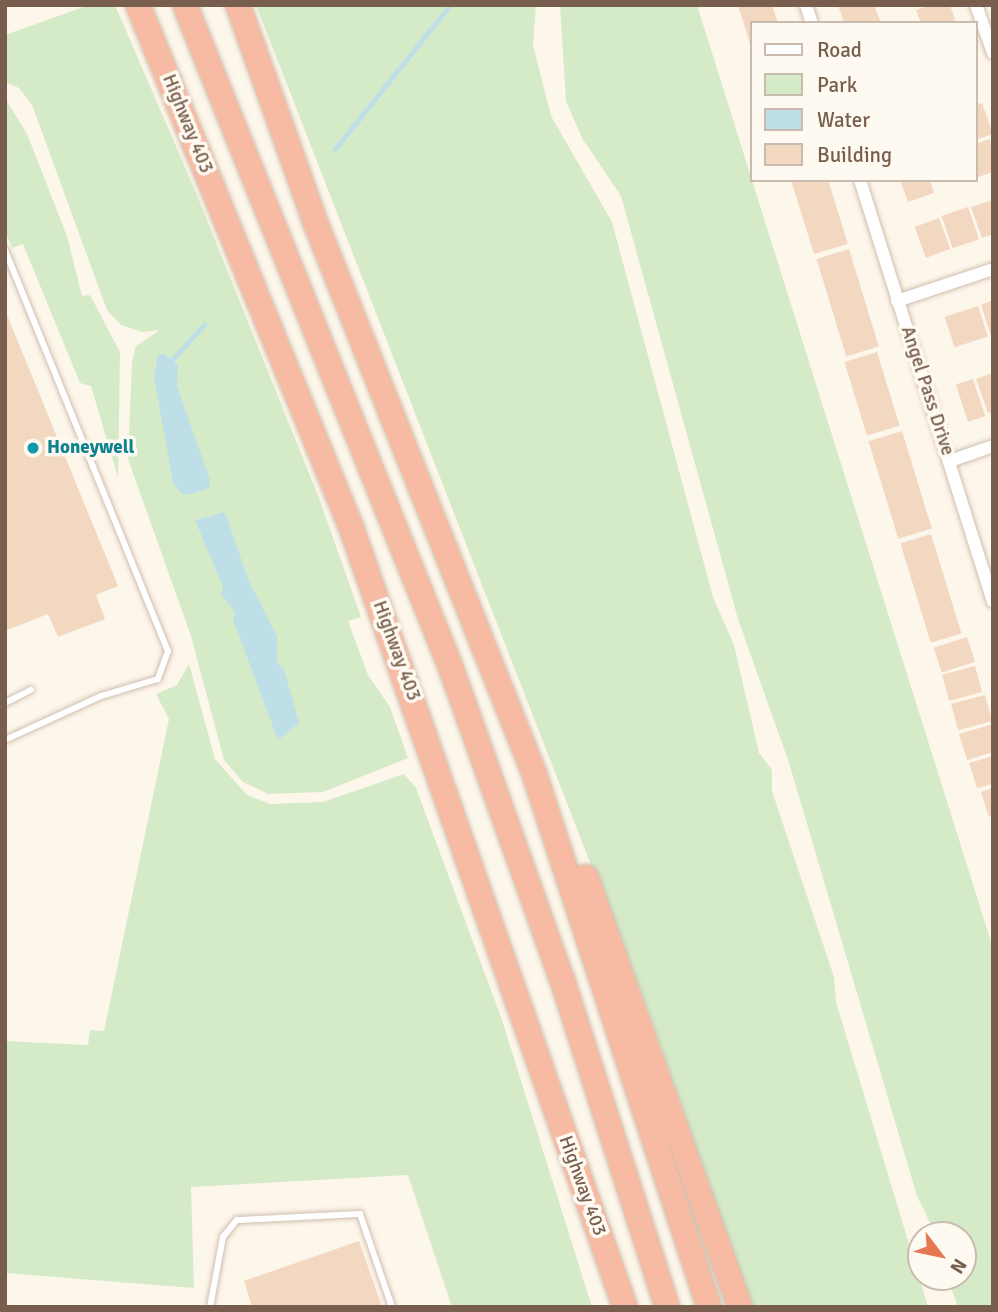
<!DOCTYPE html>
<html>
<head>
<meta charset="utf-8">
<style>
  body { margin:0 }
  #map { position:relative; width:998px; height:1312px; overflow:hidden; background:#fdf6ea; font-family:Signika,sans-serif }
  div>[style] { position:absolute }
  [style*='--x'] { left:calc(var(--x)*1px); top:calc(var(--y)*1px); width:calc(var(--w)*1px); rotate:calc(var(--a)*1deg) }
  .green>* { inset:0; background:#d5ebc8 }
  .water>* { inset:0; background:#bedfe7 }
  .stream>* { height:4.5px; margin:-2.25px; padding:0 2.25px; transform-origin:2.25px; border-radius:2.25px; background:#bedfe7 }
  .building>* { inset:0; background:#f2d7c1; transform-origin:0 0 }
  .roads { filter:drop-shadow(0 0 2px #cfbfaf) drop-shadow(0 0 2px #cfbfaf) }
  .lane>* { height:6px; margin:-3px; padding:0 3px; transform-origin:3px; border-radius:3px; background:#fff }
  .street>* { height:12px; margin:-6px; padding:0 6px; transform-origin:6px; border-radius:6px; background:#fff }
  .highway>* { height:24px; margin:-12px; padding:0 12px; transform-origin:12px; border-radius:12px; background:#f6bba2 }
  .dots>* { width:19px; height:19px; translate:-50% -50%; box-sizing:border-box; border:4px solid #fffaf1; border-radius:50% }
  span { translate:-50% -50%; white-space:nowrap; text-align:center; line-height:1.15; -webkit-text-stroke:7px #fffaf1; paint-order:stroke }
  .street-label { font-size:19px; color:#785e4d }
  .culture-label { font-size:19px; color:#0d838f; font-weight:700 }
  .left { translate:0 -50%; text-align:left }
  .frame { position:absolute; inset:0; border:7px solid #785e4d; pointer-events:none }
  .legend { position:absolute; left:750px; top:21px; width:228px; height:161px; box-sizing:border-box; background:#fffaf1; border:2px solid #c9bcaf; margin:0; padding:9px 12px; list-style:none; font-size:21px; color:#785e4d }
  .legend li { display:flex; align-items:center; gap:14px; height:35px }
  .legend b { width:35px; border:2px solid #c9bcaf }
  .north { position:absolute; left:907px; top:1221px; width:70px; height:70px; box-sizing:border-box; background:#fffaf1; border:2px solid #c9bcaf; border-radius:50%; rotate:122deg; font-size:19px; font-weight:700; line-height:28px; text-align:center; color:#785e4d }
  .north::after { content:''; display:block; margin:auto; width:24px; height:32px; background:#e57751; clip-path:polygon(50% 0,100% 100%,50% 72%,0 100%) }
</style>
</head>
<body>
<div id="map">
  <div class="green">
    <div style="clip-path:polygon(89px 5px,115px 5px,194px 188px,319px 498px,361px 617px,348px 621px,368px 675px,390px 707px,408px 758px,323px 792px,268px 794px,243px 782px,224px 760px,191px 636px,128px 459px,132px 362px,136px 346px,160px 330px,142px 332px,121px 325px,107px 310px,32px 105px,19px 88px,5px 82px,5px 35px)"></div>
    <div style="clip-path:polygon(256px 5px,536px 5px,533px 45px,551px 116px,612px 222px,713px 597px,734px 645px,759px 753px,772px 770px,772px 791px,834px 977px,836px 1002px,928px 1307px,752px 1307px,646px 1006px)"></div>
    <div style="clip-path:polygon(560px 5px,697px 5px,993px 948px,993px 1307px,958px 1307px,947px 1277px,963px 1277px,963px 1235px,936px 1235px,917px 1196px,789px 763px,738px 619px,621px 196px,582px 138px,566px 101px)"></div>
    <div style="clip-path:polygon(5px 98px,27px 134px,67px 236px,82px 296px,90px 295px,120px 352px,118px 477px,91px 386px,80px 383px,23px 244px,12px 248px,5px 231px)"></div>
    <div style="clip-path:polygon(189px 664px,215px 759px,247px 795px,270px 804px,323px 802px,404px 774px,416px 788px,502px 1020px,592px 1307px,452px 1307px,408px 1175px,191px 1187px,194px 1288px,5px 1273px,5px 1041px,88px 1045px,90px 1030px,104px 1031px,169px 719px,156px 694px,177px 685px)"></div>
  </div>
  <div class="water">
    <div style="clip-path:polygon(164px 354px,178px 365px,177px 386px,210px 480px,209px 488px,195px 493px,183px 495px,173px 483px,154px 377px,158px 355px)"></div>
    <div style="clip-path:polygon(225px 512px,248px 579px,277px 636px,277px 663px,284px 669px,299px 723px,278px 740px,233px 620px,235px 612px,221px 594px,223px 587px,195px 520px)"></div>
  </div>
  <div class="stream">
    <div style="--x:335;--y:149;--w:184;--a:-51.4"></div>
    <div style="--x:169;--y:363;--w:52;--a:-47.4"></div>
  </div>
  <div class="building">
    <div style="clip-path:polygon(738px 5px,772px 5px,778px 23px,751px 23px,751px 47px)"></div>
    <div style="clip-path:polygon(838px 5px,874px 5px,881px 23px,844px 23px)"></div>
    <div style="clip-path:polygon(931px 5px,950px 5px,956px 23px,921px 23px,916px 10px)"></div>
    <div style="clip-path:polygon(982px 103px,993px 134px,975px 140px,975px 105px)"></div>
    <div style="clip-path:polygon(990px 139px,993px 172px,975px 178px,975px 144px)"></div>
    <div style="clip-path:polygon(791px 180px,828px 180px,848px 244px,814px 254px)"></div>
    <div style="clip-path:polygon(900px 180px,930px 180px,934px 193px,908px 202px)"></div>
    <div style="clip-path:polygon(993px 200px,993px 234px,982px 238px,971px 207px)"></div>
    <div style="left:968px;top:207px;width:34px;height:28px;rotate:71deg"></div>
    <div style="left:939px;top:218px;width:33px;height:26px;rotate:70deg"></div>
    <div style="left:849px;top:249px;width:102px;height:34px;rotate:73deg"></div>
    <div style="clip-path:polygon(993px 300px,993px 338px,992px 339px,981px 305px)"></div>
    <div style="left:978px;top:306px;width:32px;height:35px;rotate:72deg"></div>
    <div style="clip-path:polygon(5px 310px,118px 586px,96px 595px,105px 619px,58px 637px,48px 614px,5px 631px)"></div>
    <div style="left:877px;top:352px;width:77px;height:34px;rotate:73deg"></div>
    <div style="clip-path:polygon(992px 373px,993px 412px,988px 413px,976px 379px)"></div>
    <div style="left:973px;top:379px;width:39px;height:18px;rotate:72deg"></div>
    <div style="left:902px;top:431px;width:102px;height:35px;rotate:73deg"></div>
    <div style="left:931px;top:534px;width:104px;height:32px;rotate:73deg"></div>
    <div style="left:967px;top:637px;width:26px;height:35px;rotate:72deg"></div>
    <div style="left:975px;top:666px;width:27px;height:34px;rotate:75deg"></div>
    <div style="left:985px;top:695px;width:27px;height:35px;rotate:75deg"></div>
    <div style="clip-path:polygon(993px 724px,993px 752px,967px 760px,959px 734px)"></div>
    <div style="clip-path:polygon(993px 756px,993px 784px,977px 788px,969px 763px)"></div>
    <div style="clip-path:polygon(993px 788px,993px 815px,989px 817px,981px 792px)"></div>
    <div style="clip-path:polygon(359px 1241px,382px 1307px,252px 1307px,244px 1281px)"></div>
  </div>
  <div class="roads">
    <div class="lane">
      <div style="--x:5;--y:250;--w:433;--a:67.9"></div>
      <div style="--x:168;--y:651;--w:30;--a:110"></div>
      <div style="--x:158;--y:679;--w:59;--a:163.4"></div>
      <div style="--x:101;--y:696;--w:106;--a:155.4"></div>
      <div style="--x:5;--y:703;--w:29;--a:-27"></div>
      <div style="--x:210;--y:1307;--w:71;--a:-79.5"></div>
      <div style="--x:223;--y:1237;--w:22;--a:-51"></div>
      <div style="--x:237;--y:1220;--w:123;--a:-2.8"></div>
      <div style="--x:360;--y:1214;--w:98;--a:71"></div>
    </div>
    <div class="street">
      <div style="--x:806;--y:5;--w:19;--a:72"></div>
      <div style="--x:976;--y:5;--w:51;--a:70.5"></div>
      <div style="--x:860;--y:180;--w:442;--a:72.5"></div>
      <div style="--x:897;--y:301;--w:101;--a:-18.4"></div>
      <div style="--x:950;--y:461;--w:46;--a:-19.2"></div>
    </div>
    <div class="highway">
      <div style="--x:138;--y:5;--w:564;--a:67.8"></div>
      <div style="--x:351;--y:527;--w:827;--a:70.64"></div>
      <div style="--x:185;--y:5;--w:714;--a:68.14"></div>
      <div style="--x:451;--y:668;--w:330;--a:70.4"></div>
      <div style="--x:562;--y:979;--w:344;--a:72.2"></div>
      <div style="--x:238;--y:5;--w:227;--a:70.4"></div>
      <div style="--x:314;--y:219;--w:596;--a:68.34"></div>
      <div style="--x:534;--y:773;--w:562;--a:71.86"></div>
      <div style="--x:586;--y:877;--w:457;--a:70.3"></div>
    </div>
  </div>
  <div class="dots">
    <div style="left:33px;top:448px;background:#0f9aa8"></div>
  </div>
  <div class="street-label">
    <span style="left:187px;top:124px;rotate:68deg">Highway 403</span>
    <span style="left:927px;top:391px;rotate:72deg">Angel Pass Drive</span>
    <span style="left:396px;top:651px;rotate:70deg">Highway 403</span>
    <span style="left:582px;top:1186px;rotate:70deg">Highway 403</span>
  </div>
  <div class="culture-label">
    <span class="left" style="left:47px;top:448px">Honeywell</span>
  </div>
  <div class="frame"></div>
  <ul class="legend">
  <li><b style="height:9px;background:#fff"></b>Road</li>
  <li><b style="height:19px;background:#d5ebc8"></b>Park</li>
  <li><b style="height:19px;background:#bedfe7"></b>Water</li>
  <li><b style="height:19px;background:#f2d7c1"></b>Building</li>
  </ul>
  <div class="north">N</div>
</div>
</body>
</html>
